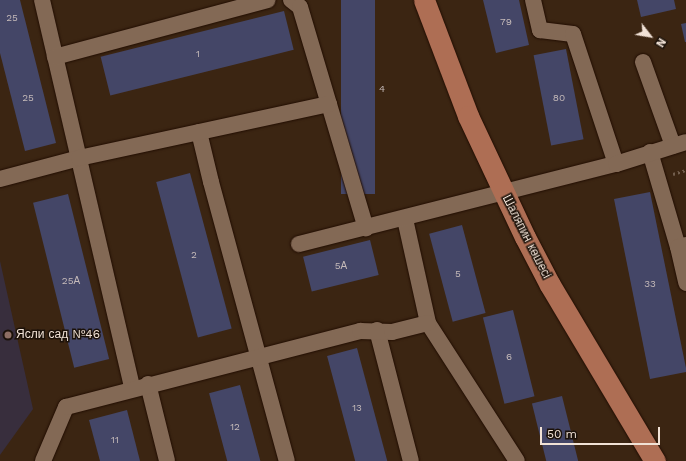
<!DOCTYPE html>
<html>
<head>
<meta charset="utf-8">
<style>
  body { margin:0 }
  #map { position:relative; width:686px; height:461px; overflow:hidden; background:#3b2512; font-family:"Work Sans",sans-serif }
  div>[style] { position:absolute }
  [style*='--x'] { left:calc(var(--x)*1px); top:calc(var(--y)*1px); width:calc(var(--w)*1px); rotate:calc(var(--a)*1deg) }
  .education>* { inset:0; background:#382e3d }
  .building>* { inset:0; background:#444667; transform-origin:0 0 }
  .path>* { height:2.5px; margin-top:-1.25px; transform-origin:0; background:repeating-linear-gradient(90deg,#725e4d 0 2px,transparent 0 5px) }
  .roads { filter:drop-shadow(0 0 1px #210d00) drop-shadow(0 0 1px #210d00) }
  .minor>* { height:16px; margin:-8px; padding:0 8px; transform-origin:8px; border-radius:8px; background:#836955 }
  .major>* { height:21px; margin:-10.5px; padding:0 10.5px; transform-origin:10.5px; border-radius:10.5px; background:#ae6e54 }
  .dots>* { width:11px; height:11px; translate:-50% -50%; box-sizing:border-box; border:2px solid #1b1109; border-radius:50% }
  span { translate:-50% -50%; white-space:nowrap; text-align:center; line-height:1.15; -webkit-text-stroke:3px #1b1109; paint-order:stroke }
  .number-label { font-size:10px; color:#c6bbba }
  .number-label span { -webkit-text-stroke-width:0 }
  .street-label { font-size:12px; color:#f1e2d6 }
  .poi-label { font-size:12px; color:#f1e2d6 }
  .left { translate:0 -50%; text-align:left }
  .north { position:absolute; left:630px; top:16px; width:40px; height:40px; -webkit-text-stroke:3px #1b1109; paint-order:stroke; rotate:121deg; font-size:11px; font-weight:700; line-height:16px; text-align:center; color:#f1e2d6 }
  .north::after { content:''; display:block; margin:auto; width:14px; height:18px; background:#f1e2d6; clip-path:polygon(50% 0,100% 100%,50% 72%,0 100%) }
  .scale { position:absolute; left:540px; top:427px; width:120px; height:18px; box-sizing:border-box; border:2px solid #f1e2d6; border-top:0; padding-left:5px; font-size:12px; line-height:14px; white-space:nowrap; color:#f1e2d6; -webkit-text-stroke:3px #1b1109; paint-order:stroke }
</style>
</head>
<body>
<div id="map">
  <div class="education">
    <div style="clip-path:polygon(0 261px,33px 409px,0 455px)"></div>
  </div>
  <div class="building">
    <div style="clip-path:polygon(0 0,20px 0,56px 143px,25px 151px,0 53px)"></div>
    <div style="left:341px;top:0;width:34px;height:194px"></div>
    <div style="clip-path:polygon(483px 0,519px 0,529px 45px,496px 53px)"></div>
    <div style="clip-path:polygon(637px 0,674px 0,676px 9px,641px 17px)"></div>
    <div style="left:284px;top:11px;width:40px;height:189px;rotate:76deg"></div>
    <div style="clip-path:polygon(686px 23px,686px 42px,685px 42px,681px 24px)"></div>
    <div style="left:566px;top:49px;width:92px;height:33px;rotate:79deg"></div>
    <div style="left:190px;top:173px;width:161px;height:35px;rotate:75deg"></div>
    <div style="clip-path:polygon(650px 192px,686px 368px,686px 372px,650px 379px,614px 199px)"></div>
    <div style="left:68px;top:194px;width:170px;height:36px;rotate:76deg"></div>
    <div style="left:462px;top:225px;width:91px;height:34px;rotate:75deg"></div>
    <div style="left:370px;top:240px;width:36px;height:69px;rotate:76deg"></div>
    <div style="left:513px;top:310px;width:89px;height:31px;rotate:76deg"></div>
    <div style="left:357px;top:348px;width:117px;height:31px;rotate:75deg"></div>
    <div style="left:240px;top:385px;width:79px;height:32px;rotate:75deg"></div>
    <div style="left:562px;top:396px;width:67px;height:31px;rotate:76deg"></div>
    <div style="clip-path:polygon(127px 410px,140px 461px,100px 461px,89px 420px)"></div>
  </div>
  <div class="path">
    <div style="--x:673;--y:174;--w:14;--a:-17"></div>
  </div>
  <div class="roads">
    <div class="minor">
      <div style="--x:42;--y:0;--w:398;--a:76.9"></div>
      <div style="--x:291;--y:0;--w:11;--a:38"></div>
      <div style="--x:300;--y:7;--w:231;--a:73.4"></div>
      <div style="--x:533;--y:0;--w:31;--a:77"></div>
      <div style="--x:540;--y:30;--w:33;--a:7"></div>
      <div style="--x:573;--y:34;--w:137;--a:71.7"></div>
      <div style="--x:55;--y:57;--w:220;--a:-15"></div>
      <div style="--x:643;--y:62;--w:89;--a:70.3"></div>
      <div style="--x:199;--y:132;--w:51;--a:76.5"></div>
      <div style="--x:211;--y:182;--w:289;--a:74.8"></div>
      <div style="--x:650;--y:152;--w:99;--a:73.6"></div>
      <div style="--x:0;--y:179;--w:82;--a:-14.9"></div>
      <div style="--x:79;--y:158;--w:256;--a:-12.2"></div>
      <div style="--x:405;--y:219;--w:107;--a:77.5"></div>
      <div style="--x:428;--y:323;--w:164;--a:57.2"></div>
      <div style="--x:299;--y:244;--w:327;--a:-14.2"></div>
      <div style="--x:616;--y:164;--w:73;--a:-17.4"></div>
      <div style="--x:686;--y:245;--w:8;--a:166"></div>
      <div style="--x:678;--y:247;--w:37;--a:77"></div>
      <div style="--x:377;--y:330;--w:135;--a:75.5"></div>
      <div style="--x:148;--y:384;--w:79;--a:76.1"></div>
      <div style="--x:43;--y:461;--w:59;--a:-66.9"></div>
      <div style="--x:66;--y:407;--w:304;--a:-14.5"></div>
      <div style="--x:360;--y:331;--w:32;--a:2"></div>
      <div style="--x:392;--y:332;--w:37;--a:-14"></div>
    </div>
    <div class="major">
      <div style="--x:424;--y:0;--w:124;--a:69.2"></div>
      <div style="--x:468;--y:116;--w:134;--a:64.8"></div>
      <div style="--x:525;--y:237;--w:54;--a:62.5"></div>
      <div style="--x:550;--y:285;--w:205;--a:59.2"></div>
    </div>
  </div>
  <div class="dots">
    <div style="left:8px;top:335px;background:#8d6e63"></div>
  </div>
  <div class="number-label">
    <span style="left:12px;top:18px">25</span>
    <span style="left:506px;top:22px">79</span>
    <span style="left:198px;top:54px">1</span>
    <span style="left:382px;top:89px">4</span>
    <span style="left:28px;top:98px">25</span>
    <span style="left:559px;top:98px">80</span>
    <span style="left:194px;top:255px">2</span>
    <span style="left:341px;top:266px">5А</span>
    <span style="left:458px;top:274px">5</span>
    <span style="left:71px;top:281px">25А</span>
    <span style="left:650px;top:284px">33</span>
    <span style="left:509px;top:357px">6</span>
    <span style="left:357px;top:408px">13</span>
    <span style="left:235px;top:427px">12</span>
    <span style="left:115px;top:440px">11</span>
  </div>
  <div class="street-label">
    <span style="left:526px;top:237px;rotate:63deg">Шаляпин көшесі</span>
  </div>
  <div class="poi-label">
    <span class="left" style="left:16px;top:335px">Ясли сад №46</span>
  </div>
  <div class="north">N</div>
  <div class="scale">50 m</div>
</div>
</body>
</html>
